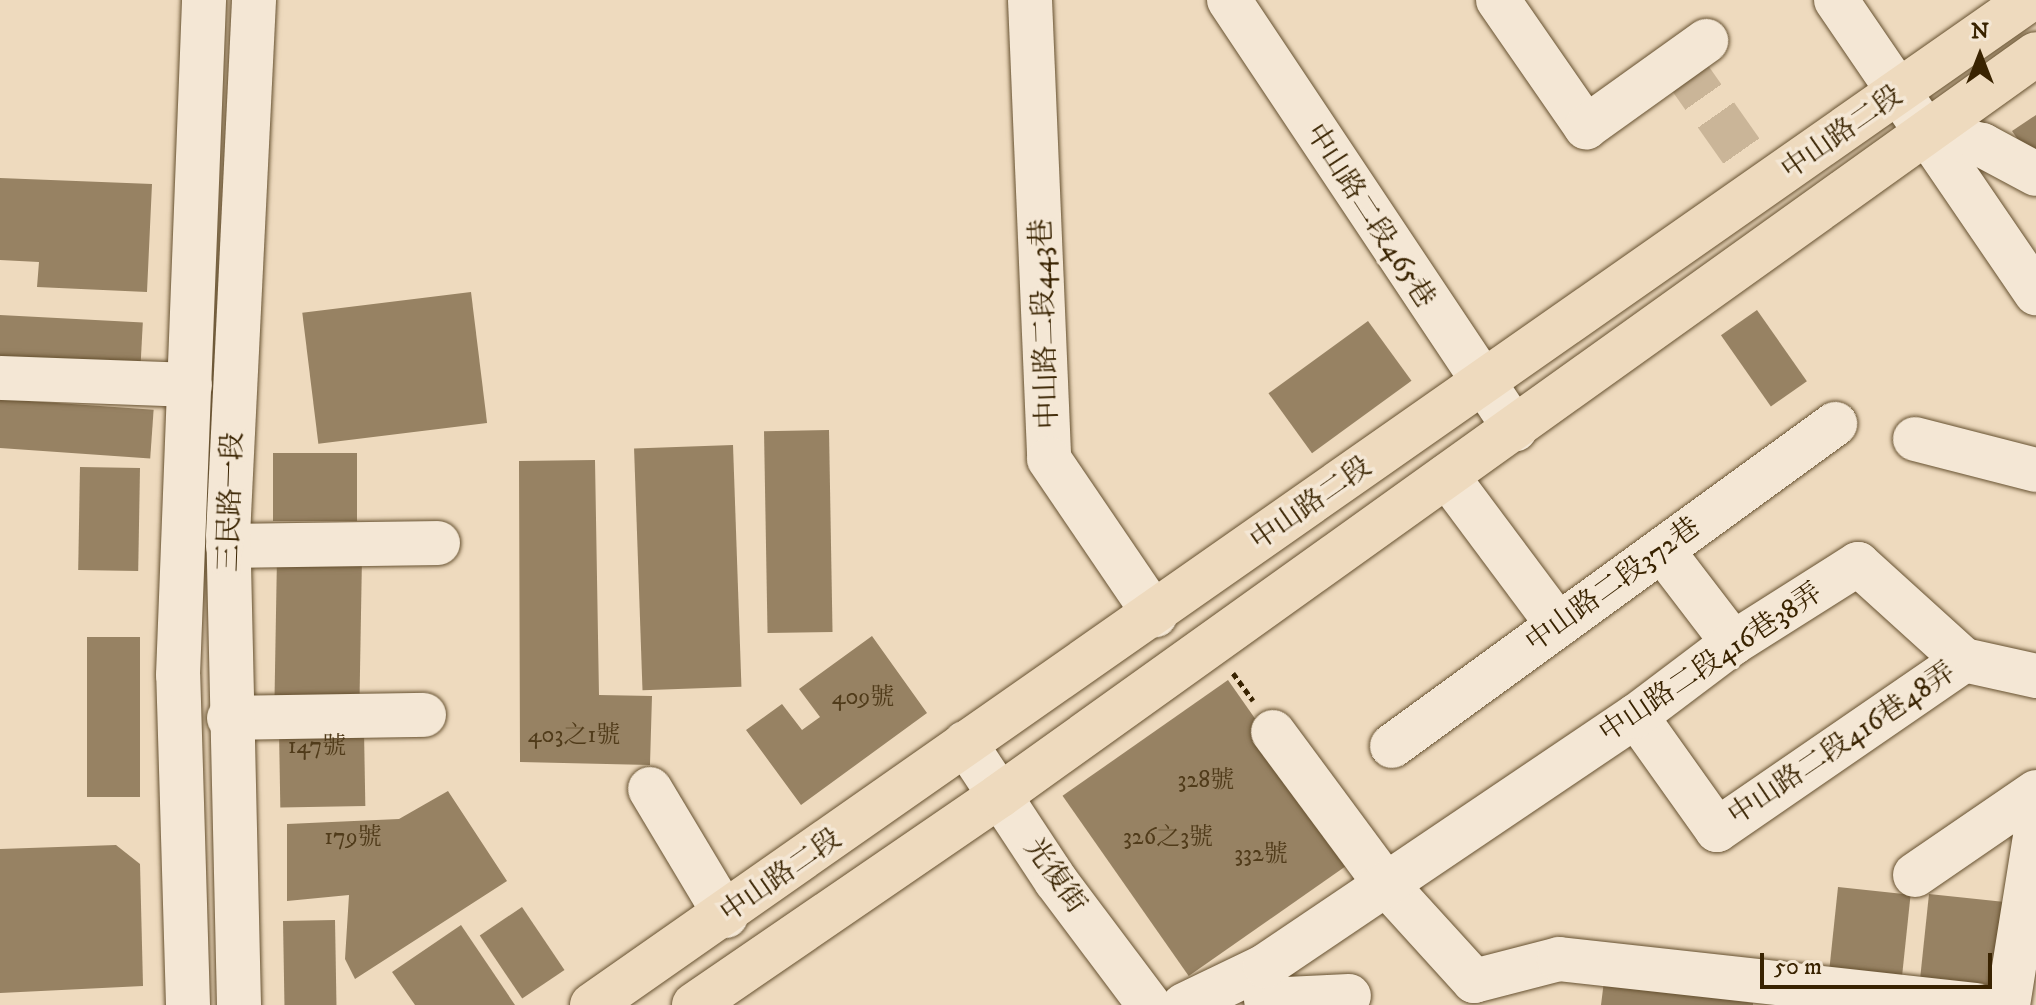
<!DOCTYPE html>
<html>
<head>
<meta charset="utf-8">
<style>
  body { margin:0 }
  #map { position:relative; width:2036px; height:1005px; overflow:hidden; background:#eedabe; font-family:"IM FELL DW Pica","Noto Serif TC",serif }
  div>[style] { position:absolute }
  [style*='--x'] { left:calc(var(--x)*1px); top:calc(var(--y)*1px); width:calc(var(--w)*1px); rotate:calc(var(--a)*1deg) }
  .building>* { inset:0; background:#978263; transform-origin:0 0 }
  .minor-tunnel>* { height:44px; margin-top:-22px; transform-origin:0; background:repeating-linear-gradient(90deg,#cab598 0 44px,transparent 0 66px) }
  .path>* { height:5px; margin-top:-2.5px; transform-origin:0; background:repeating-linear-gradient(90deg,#392301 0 6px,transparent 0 10px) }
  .roads { filter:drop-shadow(0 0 2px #665130) drop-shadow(0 0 2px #665130) }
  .minor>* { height:44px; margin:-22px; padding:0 22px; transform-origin:22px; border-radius:22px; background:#f4e7d5 }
  .major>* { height:44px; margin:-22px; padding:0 22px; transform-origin:22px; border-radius:22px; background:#eedabe }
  span { translate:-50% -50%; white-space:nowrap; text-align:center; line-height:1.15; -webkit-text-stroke:7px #f4e7d5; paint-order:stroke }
  .number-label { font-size:24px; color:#503b1a }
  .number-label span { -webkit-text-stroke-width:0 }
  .street-label { font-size:28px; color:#392301 }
  .north { position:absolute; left:1940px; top:16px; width:80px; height:80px; -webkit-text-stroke:6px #f4e7d5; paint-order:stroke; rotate:0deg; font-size:22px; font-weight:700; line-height:32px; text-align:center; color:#392301 }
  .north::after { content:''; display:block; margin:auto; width:28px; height:36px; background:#392301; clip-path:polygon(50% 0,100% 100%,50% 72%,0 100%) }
  .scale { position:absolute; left:1760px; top:953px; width:232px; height:36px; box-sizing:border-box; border:4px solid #392301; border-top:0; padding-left:10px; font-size:24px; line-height:28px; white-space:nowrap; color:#392301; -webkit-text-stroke:6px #f4e7d5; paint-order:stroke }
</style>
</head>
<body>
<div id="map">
  <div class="building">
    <div style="clip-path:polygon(2036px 115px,2036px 166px,2012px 131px)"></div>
    <div style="clip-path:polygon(0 178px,152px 184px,147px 292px,37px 287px,39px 262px,0 260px)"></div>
    <div style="left:471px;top:292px;width:132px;height:170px;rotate:83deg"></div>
    <div style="left:1757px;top:310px;width:87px;height:44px;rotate:55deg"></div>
    <div style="left:0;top:315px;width:143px;height:47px;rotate:3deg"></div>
    <div style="left:1368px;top:321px;width:74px;height:123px;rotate:54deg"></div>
    <div style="left:0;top:399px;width:154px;height:49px;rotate:4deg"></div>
    <div style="left:829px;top:430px;width:202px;height:65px;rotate:89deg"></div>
    <div style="left:733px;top:445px;width:242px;height:99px;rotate:88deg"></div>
    <div style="left:273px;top:453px;width:84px;height:68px"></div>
    <div style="clip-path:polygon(595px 460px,599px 695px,652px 696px,650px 765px,520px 762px,519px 461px)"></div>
    <div style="left:80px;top:467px;width:60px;height:103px;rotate:1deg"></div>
    <div style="left:277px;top:556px;width:85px;height:141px;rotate:1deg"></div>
    <div style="clip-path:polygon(872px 636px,927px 713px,801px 805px,746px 730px,782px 704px,802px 730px,820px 717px,799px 689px)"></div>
    <div style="left:87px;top:637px;width:53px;height:160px"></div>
    <div style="left:1228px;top:680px;width:220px;height:202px;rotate:55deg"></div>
    <div style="left:364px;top:730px;width:76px;height:85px;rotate:89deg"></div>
    <div style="clip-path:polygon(448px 791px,507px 881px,355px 979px,345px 959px,349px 895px,287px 901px,287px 824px,399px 819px)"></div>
    <div style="clip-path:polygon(116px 845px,140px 864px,143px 986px,0 993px,0 849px)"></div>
    <div style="left:1838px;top:887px;width:73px;height:83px;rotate:6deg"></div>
    <div style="left:1929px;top:894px;width:81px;height:86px;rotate:6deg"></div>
    <div style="left:522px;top:907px;width:76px;height:51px;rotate:56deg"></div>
    <div style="left:335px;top:920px;width:85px;height:52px;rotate:89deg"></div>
    <div style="clip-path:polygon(461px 925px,515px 1005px,415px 1005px,392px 972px)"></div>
    <div style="clip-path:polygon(1604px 981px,1753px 1003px,1753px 1005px,1601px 1005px)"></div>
  </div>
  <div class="minor-tunnel">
    <div style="--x:1678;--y:61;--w:153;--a:54.9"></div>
  </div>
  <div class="path">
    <div style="--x:1233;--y:673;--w:34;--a:54"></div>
  </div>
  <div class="roads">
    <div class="minor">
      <div style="--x:1030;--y:0;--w:459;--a:87.6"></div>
      <div style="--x:1049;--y:459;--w:189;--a:55.8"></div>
      <div style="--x:1229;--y:0;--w:516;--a:56.31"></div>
      <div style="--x:1498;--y:0;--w:155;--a:55.3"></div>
      <div style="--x:1586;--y:127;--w:148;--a:-35.6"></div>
      <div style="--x:1836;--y:0;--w:355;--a:55.7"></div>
      <div style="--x:1927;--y:132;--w:57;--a:13.3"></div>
      <div style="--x:1982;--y:145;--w:61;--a:28.2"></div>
      <div style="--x:0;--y:378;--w:190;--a:2.1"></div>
      <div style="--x:1915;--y:439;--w:125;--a:14.4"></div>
      <div style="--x:1447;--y:476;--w:186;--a:53.3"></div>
      <div style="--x:228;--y:546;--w:210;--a:-0.8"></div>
      <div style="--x:1662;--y:550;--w:117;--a:52.6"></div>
      <div style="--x:1636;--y:716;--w:140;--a:54.6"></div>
      <div style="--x:1717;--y:830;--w:300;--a:-34.5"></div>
      <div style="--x:229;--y:718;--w:195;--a:-0.9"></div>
      <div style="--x:1273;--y:732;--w:187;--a:53.5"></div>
      <div style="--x:1384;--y:882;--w:134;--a:47.7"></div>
      <div style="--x:1474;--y:981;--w:88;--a:-14.5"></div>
      <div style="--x:1559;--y:959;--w:419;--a:6.3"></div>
      <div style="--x:965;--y:743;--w:165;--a:56.6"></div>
      <div style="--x:1056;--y:881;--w:155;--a:53.1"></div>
      <div style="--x:1392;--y:746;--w:548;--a:-36.01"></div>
      <div style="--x:650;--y:789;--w:148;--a:59.1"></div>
      <div style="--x:1915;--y:875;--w:147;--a:-34.4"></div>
      <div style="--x:1266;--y:1000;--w:83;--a:-2.8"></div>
      <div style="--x:188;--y:1005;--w:330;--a:-91.7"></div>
      <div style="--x:178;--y:675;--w:676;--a:-87.79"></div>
      <div style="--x:239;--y:1005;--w:469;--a:-91.3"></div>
      <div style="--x:228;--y:536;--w:537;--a:-87.22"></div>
      <div style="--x:1184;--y:1005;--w:90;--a:-25.7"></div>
      <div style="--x:1265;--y:966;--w:447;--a:-34"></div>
      <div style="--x:1636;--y:716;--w:121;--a:-37"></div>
      <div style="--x:1733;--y:643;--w:148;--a:-32.3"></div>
      <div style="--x:1858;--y:564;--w:143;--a:42.2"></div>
      <div style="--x:1964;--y:660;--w:74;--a:12.5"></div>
      <div style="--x:2008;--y:1005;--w:176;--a:-80.9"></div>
    </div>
    <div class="major">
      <div style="--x:592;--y:1005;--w:1754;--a:-34.97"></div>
      <div style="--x:694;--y:1005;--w:370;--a:-34.4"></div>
      <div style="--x:999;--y:796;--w:1275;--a:-35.58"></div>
    </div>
  </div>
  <div class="number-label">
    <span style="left:863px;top:698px">409號</span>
    <span style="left:574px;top:736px">403之1號</span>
    <span style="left:317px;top:747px">147號</span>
    <span style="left:1206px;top:781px">328號</span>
    <span style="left:353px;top:838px">179號</span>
    <span style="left:1168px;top:838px">326之3號</span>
    <span style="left:1261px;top:855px">332號</span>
  </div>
  <div class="street-label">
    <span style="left:1842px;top:133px;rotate:-35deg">中山路二段</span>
    <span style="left:1370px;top:216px;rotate:57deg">中山路二段465巷</span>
    <span style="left:1045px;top:324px;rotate:-92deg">中山路二段443巷</span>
    <span style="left:231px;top:502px;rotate:-88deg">三民路一段</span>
    <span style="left:1311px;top:504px;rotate:-35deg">中山路二段</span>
    <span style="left:1613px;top:585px;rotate:-36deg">中山路二段372巷</span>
    <span style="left:1711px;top:663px;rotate:-34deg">中山路二段416巷38弄</span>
    <span style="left:1842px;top:744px;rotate:-34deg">中山路二段416巷48弄</span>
    <span style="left:781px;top:876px;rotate:-35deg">中山路二段</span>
    <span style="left:1055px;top:876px;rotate:55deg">光復街</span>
  </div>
  <div class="north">N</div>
  <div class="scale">50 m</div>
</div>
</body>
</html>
